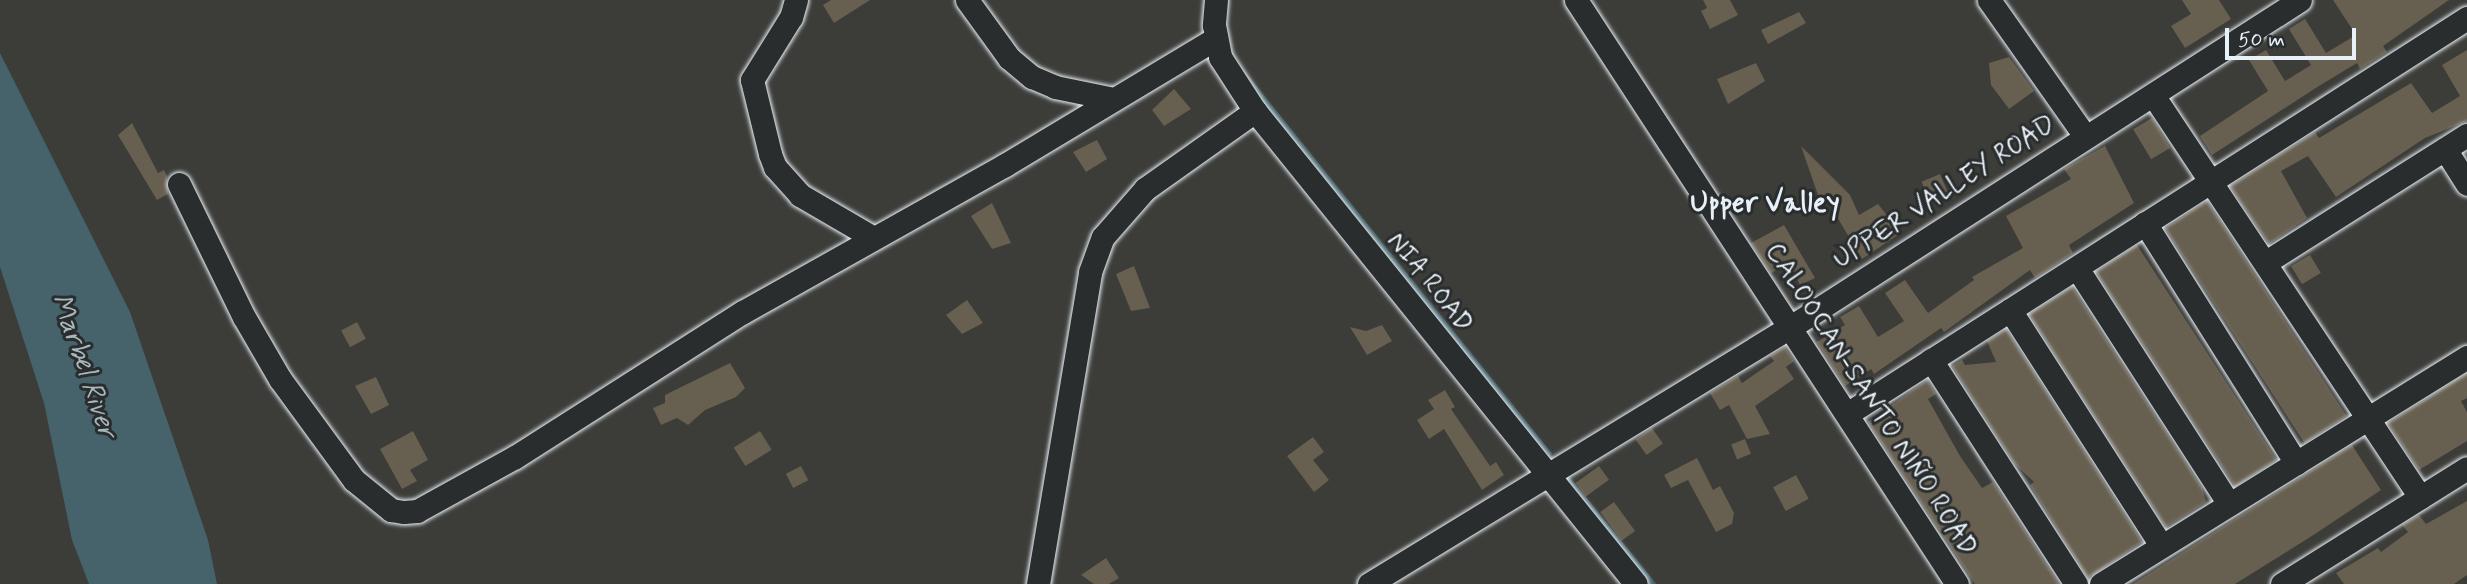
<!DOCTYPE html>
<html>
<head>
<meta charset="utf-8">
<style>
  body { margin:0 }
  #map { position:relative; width:2467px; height:584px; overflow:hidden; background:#3c3c38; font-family:Mynerve,sans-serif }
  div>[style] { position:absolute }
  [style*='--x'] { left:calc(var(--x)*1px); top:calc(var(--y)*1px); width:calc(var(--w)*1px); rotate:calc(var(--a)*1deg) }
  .water>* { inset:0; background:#46626a }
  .stream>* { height:5px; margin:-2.5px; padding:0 2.5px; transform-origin:2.5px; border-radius:2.5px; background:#46626a }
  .building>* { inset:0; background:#675f4f; transform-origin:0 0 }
  .roads { filter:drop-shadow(0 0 2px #e8f1f8) drop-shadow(0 0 2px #e8f1f8) }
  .minor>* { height:23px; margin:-11.5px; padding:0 11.5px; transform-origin:11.5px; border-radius:11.5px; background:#2a2d2e }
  span { translate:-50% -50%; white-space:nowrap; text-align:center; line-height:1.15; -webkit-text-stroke:6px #2a2d2e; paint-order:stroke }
  .street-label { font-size:26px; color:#e8f1f8 }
  .neighbourhood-label { font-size:28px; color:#e8f1f8; font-weight:700 }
  .water-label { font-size:28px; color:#a7b8bf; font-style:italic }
  .scale { position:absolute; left:2225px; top:28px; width:131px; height:32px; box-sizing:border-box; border:4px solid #e8f1f8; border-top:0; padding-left:9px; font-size:21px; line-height:24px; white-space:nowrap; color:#e8f1f8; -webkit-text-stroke:5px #2a2d2e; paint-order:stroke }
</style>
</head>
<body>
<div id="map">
  <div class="water">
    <div style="clip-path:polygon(0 53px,130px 312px,208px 540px,217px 584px,89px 584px,72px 540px,44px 403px,0 267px)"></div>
  </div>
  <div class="stream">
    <div style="--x:1242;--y:72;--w:489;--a:51.2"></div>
    <div style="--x:1564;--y:474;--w:141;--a:51"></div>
  </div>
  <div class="building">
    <div style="clip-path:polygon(831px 0,870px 0,834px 23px,823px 5px)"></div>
    <div style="clip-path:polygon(1703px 0,1730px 0,1738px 15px,1710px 29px,1701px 11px,1707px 8px)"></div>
    <div style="clip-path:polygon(2182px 0,2219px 0,2231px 19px,2185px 48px,2171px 26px,2191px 14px)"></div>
    <div style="clip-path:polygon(2333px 0,2449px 0,2383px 46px,2387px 52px,2360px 69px,2357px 63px,2319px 86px,2212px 155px,2200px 136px,2268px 91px,2249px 60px,2266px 50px,2285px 81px,2311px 65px,2289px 29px,2305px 19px,2326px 53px,2356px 35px)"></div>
    <div style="clip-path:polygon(1799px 12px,1806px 23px,1768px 44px,1761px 30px)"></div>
    <div style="clip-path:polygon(2467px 50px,2467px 121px,2425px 138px,2336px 197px,2308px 156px,2281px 171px,2307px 218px,2269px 244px,2230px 186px,2315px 132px,2319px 138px,2411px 83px,2432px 113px,2460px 96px,2442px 65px)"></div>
    <div style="clip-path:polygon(2009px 57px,2034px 91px,2009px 109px,1991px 85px,1989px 63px)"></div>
    <div style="clip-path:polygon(1756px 63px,1765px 81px,1728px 104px,1717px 79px)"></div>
    <div style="clip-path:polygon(1174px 89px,1191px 109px,1164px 126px,1152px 110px)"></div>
    <div style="left:2152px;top:118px;width:35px;height:22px;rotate:59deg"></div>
    <div style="clip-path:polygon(132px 123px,158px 173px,164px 170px,167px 176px,168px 194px,157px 200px,118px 135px)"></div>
    <div style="clip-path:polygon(1097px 140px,1107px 159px,1086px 172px,1073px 152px)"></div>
    <div style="clip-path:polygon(1801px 146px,1850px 195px,1859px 215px,1878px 204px,1901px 233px,1862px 259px,1824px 195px,1819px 198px)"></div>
    <div style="clip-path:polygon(2105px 146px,2134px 203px,2069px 245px,2073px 253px,2035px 278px,2030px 270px,1944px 332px,1941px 328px,1874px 374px,1871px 369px,1845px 386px,1817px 342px,1845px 325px,1840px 317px,1859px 306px,1878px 337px,1904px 321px,1885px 293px,1905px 280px,1928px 313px,1974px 280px,1972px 277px,2023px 248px,2006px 216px,2071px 179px,2064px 169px)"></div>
    <div style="left:1940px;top:174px;width:21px;height:20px;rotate:67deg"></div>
    <div style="left:2207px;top:201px;width:256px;height:50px;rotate:57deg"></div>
    <div style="clip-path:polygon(992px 203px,1011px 243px,992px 249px,971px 216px)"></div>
    <div style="clip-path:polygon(1784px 225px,1815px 278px,1800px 285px,1789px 263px,1771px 273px,1751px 243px)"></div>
    <div style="left:2137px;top:245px;width:256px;height:49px;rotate:57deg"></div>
    <div style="left:2310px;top:255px;width:21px;height:22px;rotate:59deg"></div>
    <div style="clip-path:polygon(1134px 266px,1150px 308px,1131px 311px,1116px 274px)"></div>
    <div style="clip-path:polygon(2072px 287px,2202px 488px,2206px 502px,2166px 527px,2029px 314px)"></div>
    <div style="clip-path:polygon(967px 300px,983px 323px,962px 334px,946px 315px)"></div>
    <div style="left:357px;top:322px;width:19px;height:18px;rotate:62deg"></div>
    <div style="clip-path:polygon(1382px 325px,1392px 341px,1367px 355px,1350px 327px,1366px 331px)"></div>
    <div style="clip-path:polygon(2006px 329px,2142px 542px,2088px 578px,2030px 485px,2034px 482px,2015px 464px,1952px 366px,1962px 360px,1965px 365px,1996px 362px,1987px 341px)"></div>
    <div style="clip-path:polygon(1785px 347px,1794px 361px,1786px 367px,1794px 379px,1755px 406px,1770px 434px,1747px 439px,1729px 405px,1720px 410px,1710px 393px,1738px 376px,1742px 383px,1774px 361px,1770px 356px)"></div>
    <div style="clip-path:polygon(730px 363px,745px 388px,736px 397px,705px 410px,688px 425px,677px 418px,661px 425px,653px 408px,665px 403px,665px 395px)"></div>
    <div style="clip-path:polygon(2467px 373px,2467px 398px,2461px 401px,2467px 412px,2467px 441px,2419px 470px,2388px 423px)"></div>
    <div style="clip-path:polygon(376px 377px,389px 405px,371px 414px,355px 386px)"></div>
    <div style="clip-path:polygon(1927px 380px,1936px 394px,1928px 399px,1960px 456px,1982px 488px,1993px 482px,2059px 584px,1975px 584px,1868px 422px)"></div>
    <div style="clip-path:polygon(1445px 390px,1455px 407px,1451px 409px,1490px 466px,1496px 462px,1504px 475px,1482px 490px,1444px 429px,1429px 439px,1417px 420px,1434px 409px,1428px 400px)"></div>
    <div style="left:1652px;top:428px;width:19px;height:20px;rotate:55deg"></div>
    <div style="clip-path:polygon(413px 431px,428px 460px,410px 470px,417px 481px,402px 489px,380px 449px)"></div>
    <div style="left:760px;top:431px;width:22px;height:31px;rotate:58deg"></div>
    <div style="clip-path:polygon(1313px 437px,1324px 452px,1313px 460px,1329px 480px,1314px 492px,1287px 456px)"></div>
    <div style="left:1745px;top:439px;width:16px;height:15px;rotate:68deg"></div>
    <div style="clip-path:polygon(2352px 445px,2381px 490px,2315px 534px,2235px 584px,2133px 584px)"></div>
    <div style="clip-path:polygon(1697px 458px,1713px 490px,1720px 486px,1734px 513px,1732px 524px,1716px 532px,1688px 480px,1671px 488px,1664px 475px)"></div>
    <div style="left:801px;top:466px;width:16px;height:17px;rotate:63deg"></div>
    <div style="left:1599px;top:466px;width:17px;height:29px;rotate:54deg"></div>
    <div style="left:1796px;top:475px;width:27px;height:26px;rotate:62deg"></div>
    <div style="clip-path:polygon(2467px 501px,2467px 575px,2454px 584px,2344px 584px,2336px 573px,2378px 548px,2381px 552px,2408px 532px,2402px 525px,2419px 515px,2426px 524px)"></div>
    <div style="left:1614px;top:502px;width:36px;height:17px;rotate:54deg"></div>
    <div style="clip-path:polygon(1106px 558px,1119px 578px,1109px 584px,1094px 584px,1081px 575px)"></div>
  </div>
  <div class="roads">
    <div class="minor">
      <div style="--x:796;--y:0;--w:18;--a:106"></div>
      <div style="--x:791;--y:17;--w:74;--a:121.8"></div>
      <div style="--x:752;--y:80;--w:76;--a:76.3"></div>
      <div style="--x:770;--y:154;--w:14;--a:69"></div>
      <div style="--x:775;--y:167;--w:38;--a:48"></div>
      <div style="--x:800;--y:195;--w:83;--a:30.3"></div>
      <div style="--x:967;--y:0;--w:72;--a:54.1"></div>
      <div style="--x:1009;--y:58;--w:30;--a:40"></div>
      <div style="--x:1032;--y:77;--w:25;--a:23"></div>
      <div style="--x:1055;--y:87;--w:55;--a:11.5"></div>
      <div style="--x:1216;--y:0;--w:25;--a:95"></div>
      <div style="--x:1214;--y:25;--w:33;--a:79"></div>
      <div style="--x:1220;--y:57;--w:64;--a:57.1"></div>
      <div style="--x:1255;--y:111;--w:607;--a:51.15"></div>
      <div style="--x:1576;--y:0;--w:697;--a:56.88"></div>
      <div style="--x:1989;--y:0;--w:166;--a:54.8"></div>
      <div style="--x:2153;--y:95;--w:483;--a:56.4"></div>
      <div style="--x:2445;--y:149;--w:41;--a:57.8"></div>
      <div style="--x:179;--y:184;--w:148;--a:64"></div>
      <div style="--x:244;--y:317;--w:72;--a:59.9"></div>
      <div style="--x:280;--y:379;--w:125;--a:53.8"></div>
      <div style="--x:354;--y:480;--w:48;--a:39"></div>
      <div style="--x:391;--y:510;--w:13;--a:9"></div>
      <div style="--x:404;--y:512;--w:13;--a:-4"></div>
      <div style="--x:417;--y:511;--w:112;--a:-28.9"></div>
      <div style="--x:515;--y:457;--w:270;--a:-32.5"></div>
      <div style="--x:743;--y:312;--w:300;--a:-29.3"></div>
      <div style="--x:1005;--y:165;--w:245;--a:-31"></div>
      <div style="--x:2145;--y:223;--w:284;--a:57.8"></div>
      <div style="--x:2266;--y:262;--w:238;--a:-32.3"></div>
      <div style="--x:2077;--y:268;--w:281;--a:57.2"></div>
      <div style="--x:2010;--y:310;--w:279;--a:57.3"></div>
      <div style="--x:1931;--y:360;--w:267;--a:57.1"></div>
      <div style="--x:1847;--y:414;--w:736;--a:-32.57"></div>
      <div style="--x:1038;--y:584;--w:316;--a:-80.5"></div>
      <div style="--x:1090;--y:272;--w:37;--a:-70"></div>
      <div style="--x:1103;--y:237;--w:64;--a:-48.8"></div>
      <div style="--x:1145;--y:189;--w:135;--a:-35.3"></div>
      <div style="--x:1369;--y:584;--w:492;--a:-31.4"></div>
      <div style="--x:1789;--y:328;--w:607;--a:-32.7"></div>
      <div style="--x:2101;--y:584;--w:431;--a:-31.8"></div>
      <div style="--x:2282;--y:584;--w:218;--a:-32.1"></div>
    </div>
  </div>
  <div class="street-label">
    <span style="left:1945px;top:193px;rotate:-33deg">UPPER VALLEY ROAD</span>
    <span style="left:1429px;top:283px;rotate:51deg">NIA ROAD</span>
    <span style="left:1870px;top:400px;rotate:57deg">CALOOCAN-SANTO NIÑO ROAD</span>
  </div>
  <div class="neighbourhood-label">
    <span style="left:1765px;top:204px">Upper Valley</span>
  </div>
  <div class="water-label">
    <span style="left:83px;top:366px;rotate:71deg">Marbel River</span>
  </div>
  <div class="scale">50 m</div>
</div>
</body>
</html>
